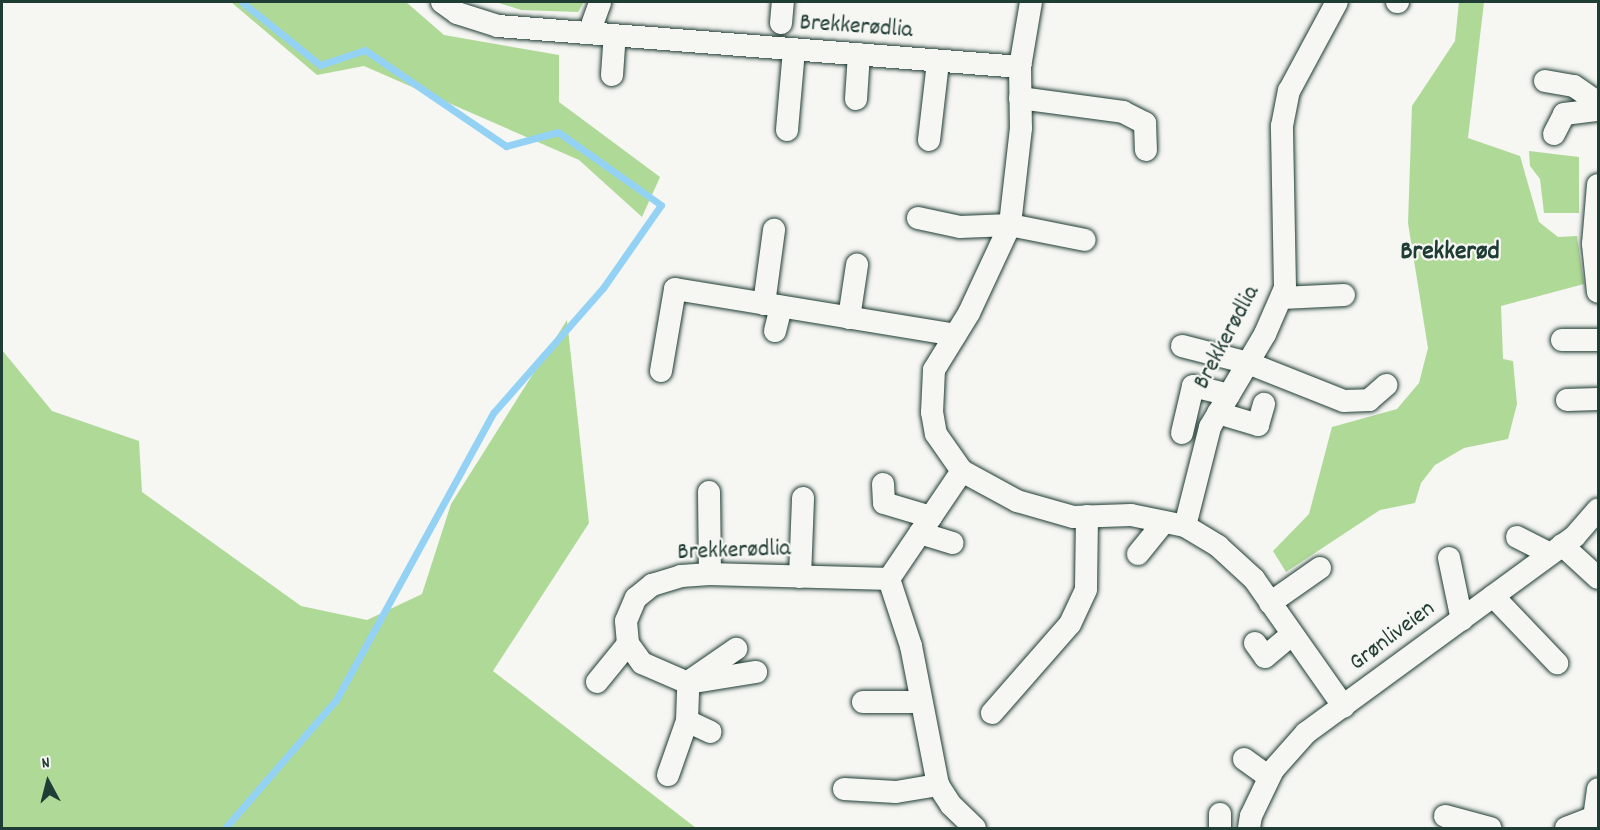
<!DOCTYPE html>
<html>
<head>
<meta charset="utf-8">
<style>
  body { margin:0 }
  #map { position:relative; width:1600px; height:830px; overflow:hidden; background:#f6f6f2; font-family:Dekko,sans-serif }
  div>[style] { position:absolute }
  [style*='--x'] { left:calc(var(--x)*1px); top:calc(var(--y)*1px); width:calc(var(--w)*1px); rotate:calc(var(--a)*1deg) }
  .green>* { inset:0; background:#afd997 }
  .stream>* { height:7px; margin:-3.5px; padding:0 3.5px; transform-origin:3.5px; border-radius:3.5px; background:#93d2f4 }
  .roads { filter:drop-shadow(0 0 2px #1f3d34) drop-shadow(0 0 2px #1f3d34) }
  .minor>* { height:22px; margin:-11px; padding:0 11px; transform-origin:11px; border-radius:11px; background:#f6f6f2 }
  span { translate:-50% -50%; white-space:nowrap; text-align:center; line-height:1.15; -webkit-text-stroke:4.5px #f6f6f2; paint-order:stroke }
  .street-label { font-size:24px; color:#1f3d34 }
  .neighbourhood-label { font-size:26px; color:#1f3d34; font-weight:700 }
  .frame { position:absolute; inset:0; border:3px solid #1f3d34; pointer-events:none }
  .north { position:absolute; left:18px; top:752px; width:60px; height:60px; -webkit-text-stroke:4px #f6f6f2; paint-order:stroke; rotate:353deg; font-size:16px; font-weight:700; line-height:24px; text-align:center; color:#1f3d34 }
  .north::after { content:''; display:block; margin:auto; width:21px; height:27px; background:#1f3d34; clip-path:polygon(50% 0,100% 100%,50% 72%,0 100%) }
</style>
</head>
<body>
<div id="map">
  <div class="green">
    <div style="clip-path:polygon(231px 2px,406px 2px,444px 35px,559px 55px,559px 102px,660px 177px,642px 217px,579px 160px,364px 66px,317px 75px)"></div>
    <div style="clip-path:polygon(496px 2px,584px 2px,578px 12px,521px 10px)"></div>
    <div style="clip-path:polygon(1459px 2px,1484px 2px,1468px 138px,1520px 156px,1539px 222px,1558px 237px,1577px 236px,1584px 284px,1501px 306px,1503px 359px,1513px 361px,1517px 404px,1508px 439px,1464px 448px,1435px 465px,1421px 483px,1415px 503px,1380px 510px,1286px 572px,1273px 551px,1309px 514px,1332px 427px,1397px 409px,1419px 383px,1428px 348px,1408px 223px,1412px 106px,1455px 41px)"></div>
    <div style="clip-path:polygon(1529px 151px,1579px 157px,1579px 213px,1544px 213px,1540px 179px,1530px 166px)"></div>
    <div style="clip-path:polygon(567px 320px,589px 523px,493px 671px,696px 828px,2px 828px,2px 350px,52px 411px,139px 441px,142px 492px,301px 606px,367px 620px,422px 594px,451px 504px)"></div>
  </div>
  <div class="stream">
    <div style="--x:225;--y:828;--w:169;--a:-49.1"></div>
    <div style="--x:336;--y:700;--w:328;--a:-61.3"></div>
    <div style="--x:494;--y:412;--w:165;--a:-48.7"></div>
    <div style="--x:603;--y:288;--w:101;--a:-55.1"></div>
    <div style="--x:661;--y:205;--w:126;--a:-144.7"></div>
    <div style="--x:558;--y:132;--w:54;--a:164.9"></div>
    <div style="--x:506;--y:146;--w:171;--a:-145.8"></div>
    <div style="--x:365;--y:50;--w:47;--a:161.6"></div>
    <div style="--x:320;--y:65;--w:100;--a:-141.1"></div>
  </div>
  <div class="roads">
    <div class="minor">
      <div style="--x:442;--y:2;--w:19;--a:36"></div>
      <div style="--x:457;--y:13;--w:43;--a:17.6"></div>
      <div style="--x:498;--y:26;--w:524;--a:4.49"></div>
      <div style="--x:1031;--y:2;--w:66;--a:99.6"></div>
      <div style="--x:1020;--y:67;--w:61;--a:89.1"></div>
      <div style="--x:1021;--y:128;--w:98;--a:96.5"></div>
      <div style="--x:1010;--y:225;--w:97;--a:115"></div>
      <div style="--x:969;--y:313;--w:67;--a:121.6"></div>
      <div style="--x:934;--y:370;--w:42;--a:92.7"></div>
      <div style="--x:932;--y:412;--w:22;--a:80"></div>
      <div style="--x:936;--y:434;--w:45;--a:54.9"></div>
      <div style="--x:962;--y:471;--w:63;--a:28.6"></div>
      <div style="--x:1017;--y:501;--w:58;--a:15.9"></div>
      <div style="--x:1073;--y:517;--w:58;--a:-2"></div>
      <div style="--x:1131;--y:515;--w:55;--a:11.5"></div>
      <div style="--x:1185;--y:526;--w:39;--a:31"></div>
      <div style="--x:1218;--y:546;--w:49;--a:42.5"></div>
      <div style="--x:1254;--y:579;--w:156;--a:54.9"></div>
      <div style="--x:1397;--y:2;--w:1;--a:0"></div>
      <div style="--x:781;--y:23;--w:21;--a:-85"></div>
      <div style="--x:589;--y:33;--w:33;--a:-70"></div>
      <div style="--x:612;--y:75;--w:39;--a:-86"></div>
      <div style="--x:1545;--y:81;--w:29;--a:10"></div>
      <div style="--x:1574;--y:86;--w:29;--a:35"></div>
      <div style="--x:1020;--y:98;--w:104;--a:7.7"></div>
      <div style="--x:1123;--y:112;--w:25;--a:27"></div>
      <div style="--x:1145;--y:123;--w:27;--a:88"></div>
      <div style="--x:856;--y:99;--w:45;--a:-86.2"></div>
      <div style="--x:787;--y:130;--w:80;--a:-85"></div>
      <div style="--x:1554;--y:134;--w:22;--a:-63"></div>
      <div style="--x:1564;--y:114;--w:34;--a:-7"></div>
      <div style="--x:929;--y:140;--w:79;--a:-83.4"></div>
      <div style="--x:1598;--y:185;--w:59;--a:94.8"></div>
      <div style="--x:1593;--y:244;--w:48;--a:84.1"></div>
      <div style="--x:918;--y:218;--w:43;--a:12.1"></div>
      <div style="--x:960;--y:227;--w:50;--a:-2.3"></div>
      <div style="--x:1010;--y:225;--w:76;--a:11.3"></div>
      <div style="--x:1282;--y:298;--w:62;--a:-2.8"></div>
      <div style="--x:764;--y:304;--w:75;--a:-82.3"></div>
      <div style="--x:849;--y:318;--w:54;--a:-81.4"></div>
      <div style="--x:775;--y:331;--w:25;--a:-76"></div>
      <div style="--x:1562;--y:340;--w:36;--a:0"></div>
      <div style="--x:1182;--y:346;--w:68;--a:14.4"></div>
      <div style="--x:1248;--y:363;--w:103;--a:21.6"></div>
      <div style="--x:1344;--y:401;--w:25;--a:-2"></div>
      <div style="--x:1369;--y:400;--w:23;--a:-41"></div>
      <div style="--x:661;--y:371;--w:83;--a:-80.3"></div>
      <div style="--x:675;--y:289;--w:284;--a:9.3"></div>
      <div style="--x:1567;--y:400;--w:31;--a:-2"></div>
      <div style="--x:1218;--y:413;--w:42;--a:16.7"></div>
      <div style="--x:1258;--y:425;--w:22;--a:-74"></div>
      <div style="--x:1182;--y:433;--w:48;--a:-76.8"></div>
      <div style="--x:1193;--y:386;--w:37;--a:14"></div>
      <div style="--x:962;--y:471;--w:130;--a:124.1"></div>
      <div style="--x:889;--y:579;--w:71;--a:71.8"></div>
      <div style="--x:911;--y:646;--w:142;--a:79"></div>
      <div style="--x:938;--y:785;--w:24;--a:57"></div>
      <div style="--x:951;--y:805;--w:33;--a:44"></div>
      <div style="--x:883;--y:484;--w:19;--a:87"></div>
      <div style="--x:884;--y:503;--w:49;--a:16.6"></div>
      <div style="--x:709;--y:492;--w:82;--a:89.3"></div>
      <div style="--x:1185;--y:526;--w:102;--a:-75.8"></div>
      <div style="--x:1210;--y:427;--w:108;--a:-59.4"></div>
      <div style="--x:1265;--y:334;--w:50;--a:-66.5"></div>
      <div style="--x:1285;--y:288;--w:162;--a:-91.1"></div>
      <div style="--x:1282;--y:126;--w:36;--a:-79"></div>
      <div style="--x:1289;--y:91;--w:101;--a:-61.7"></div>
      <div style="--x:920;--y:533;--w:34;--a:17"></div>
      <div style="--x:1517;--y:537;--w:37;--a:27"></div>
      <div style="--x:1562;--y:545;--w:49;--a:42.5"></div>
      <div style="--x:1138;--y:554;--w:41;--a:-50.9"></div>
      <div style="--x:1449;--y:558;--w:63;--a:78.2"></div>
      <div style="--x:800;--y:577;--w:79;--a:-87.8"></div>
      <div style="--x:1493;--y:596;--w:93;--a:46.3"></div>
      <div style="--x:1270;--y:603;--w:61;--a:-35"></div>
      <div style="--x:1255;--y:643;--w:17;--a:54"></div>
      <div style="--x:1265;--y:657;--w:35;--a:-40"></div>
      <div style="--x:691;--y:680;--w:55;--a:-34.6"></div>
      <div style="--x:597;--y:682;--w:49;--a:-50.8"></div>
      <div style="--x:688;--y:683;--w:50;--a:-156.5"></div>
      <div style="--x:642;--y:663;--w:24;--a:-126"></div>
      <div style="--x:628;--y:644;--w:23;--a:-95"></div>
      <div style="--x:626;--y:621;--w:25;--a:-67"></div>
      <div style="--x:636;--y:598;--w:21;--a:-39"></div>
      <div style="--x:652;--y:585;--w:30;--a:-17"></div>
      <div style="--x:681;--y:576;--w:29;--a:-4"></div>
      <div style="--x:710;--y:574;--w:179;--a:1.6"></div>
      <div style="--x:688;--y:683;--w:69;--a:-9.2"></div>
      <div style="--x:863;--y:702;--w:58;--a:0"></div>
      <div style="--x:992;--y:713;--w:118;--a:-48.8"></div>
      <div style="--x:1070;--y:624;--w:38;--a:-65"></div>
      <div style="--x:1086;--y:589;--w:73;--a:-89.2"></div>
      <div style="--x:687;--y:721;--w:26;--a:25"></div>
      <div style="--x:1244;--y:759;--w:31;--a:36"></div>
      <div style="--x:668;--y:775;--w:57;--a:-70.6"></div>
      <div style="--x:687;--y:721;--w:38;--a:-88"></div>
      <div style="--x:844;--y:789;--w:52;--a:3.3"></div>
      <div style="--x:896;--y:792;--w:43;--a:-9.5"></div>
      <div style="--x:1445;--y:816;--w:47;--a:14.9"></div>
      <div style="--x:1594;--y:818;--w:29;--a:-82"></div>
      <div style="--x:1220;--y:828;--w:14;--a:-90"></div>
      <div style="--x:1249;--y:828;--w:12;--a:-81"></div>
      <div style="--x:1251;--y:816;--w:51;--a:-64.4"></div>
      <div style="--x:1273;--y:770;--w:50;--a:-48.3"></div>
      <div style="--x:1306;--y:733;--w:333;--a:-36.2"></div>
      <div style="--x:1575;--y:536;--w:35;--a:-49"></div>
      <div style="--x:1566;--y:828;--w:34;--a:-21"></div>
    </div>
  </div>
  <div class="street-label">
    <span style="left:856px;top:28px;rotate:4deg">Brekkerødlia</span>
    <span style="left:1228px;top:338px;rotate:-62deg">Brekkerødlia</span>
    <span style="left:734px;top:552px;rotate:-2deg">Brekkerødlia</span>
    <span style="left:1393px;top:637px;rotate:-37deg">Grønliveien</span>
  </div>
  <div class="neighbourhood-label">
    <span style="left:1450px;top:253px">Brekkerød</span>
  </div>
  <div class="frame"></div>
  <div class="north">N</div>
</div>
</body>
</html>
